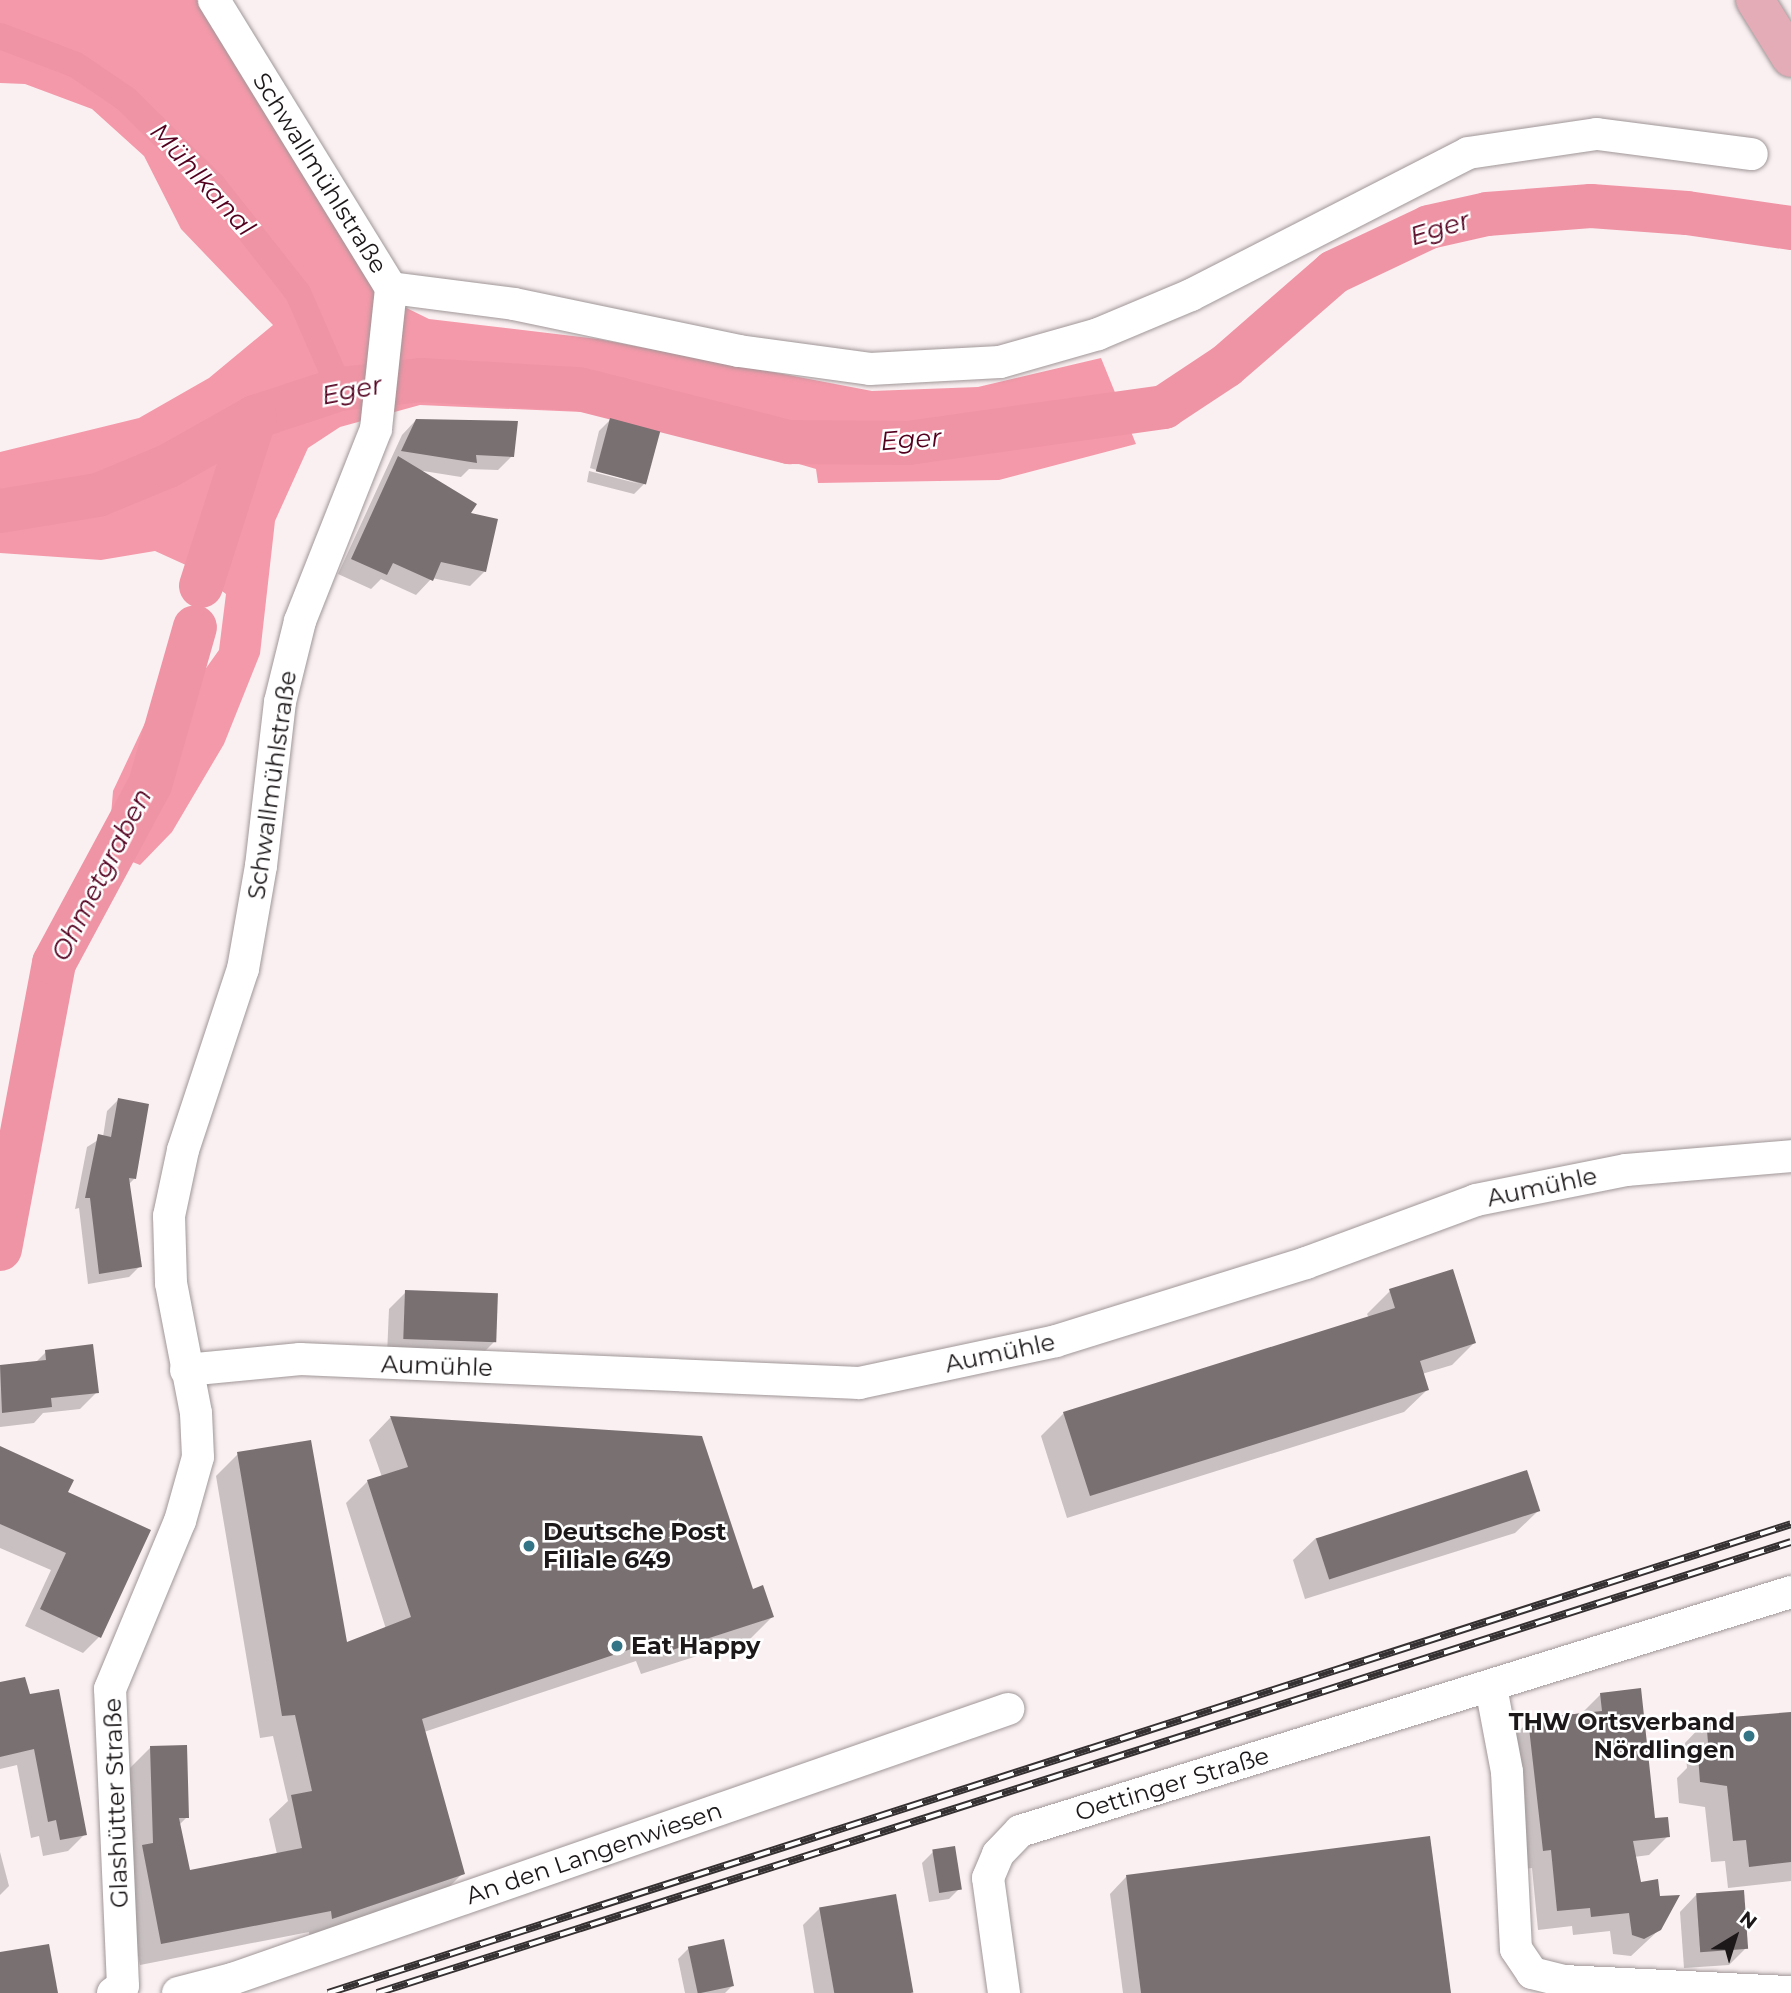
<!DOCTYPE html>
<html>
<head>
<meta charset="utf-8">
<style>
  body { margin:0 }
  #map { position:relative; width:1791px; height:1993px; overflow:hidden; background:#faf0f2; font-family:Montserrat,sans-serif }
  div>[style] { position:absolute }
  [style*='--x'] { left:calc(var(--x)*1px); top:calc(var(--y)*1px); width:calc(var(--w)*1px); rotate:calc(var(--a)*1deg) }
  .forest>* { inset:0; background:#f499a9 }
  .shadow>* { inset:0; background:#0003 }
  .canal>* { height:26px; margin:-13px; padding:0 13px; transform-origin:13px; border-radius:13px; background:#ef94a5 }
  .river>* { height:44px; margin:-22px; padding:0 22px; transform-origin:22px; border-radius:22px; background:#ef94a5 }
  .building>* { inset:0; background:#797072; transform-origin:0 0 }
  .roads { filter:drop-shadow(0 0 2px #a09798) drop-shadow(0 0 2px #a09798) }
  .minor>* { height:32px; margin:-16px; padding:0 16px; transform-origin:16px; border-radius:16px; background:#fff }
  .major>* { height:38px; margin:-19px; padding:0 19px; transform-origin:19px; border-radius:19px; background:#e3acb7 }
  .rail>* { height:8px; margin-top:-4px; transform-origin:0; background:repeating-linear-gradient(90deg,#fff 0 16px,#353031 0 32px); box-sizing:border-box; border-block:2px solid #353031 }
  .dots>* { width:19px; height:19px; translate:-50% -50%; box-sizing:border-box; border:4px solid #fff; border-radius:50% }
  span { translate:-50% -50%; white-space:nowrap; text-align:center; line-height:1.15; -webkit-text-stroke:5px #fff; paint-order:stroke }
  .street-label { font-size:24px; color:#1c1819 }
  .poi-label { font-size:24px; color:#1c1819; font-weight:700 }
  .left { translate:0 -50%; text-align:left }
  .right { translate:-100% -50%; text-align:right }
  .water-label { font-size:26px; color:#53011f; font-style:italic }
  .north { position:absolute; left:1700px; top:1902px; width:70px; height:70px; -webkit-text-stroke:5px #fff; paint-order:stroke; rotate:38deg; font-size:19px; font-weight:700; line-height:28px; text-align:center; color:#1c1819 }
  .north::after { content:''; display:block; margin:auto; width:24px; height:32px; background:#1c1819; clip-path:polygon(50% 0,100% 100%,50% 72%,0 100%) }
</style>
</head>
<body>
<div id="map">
  <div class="forest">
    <div style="clip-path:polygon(0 0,206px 0,378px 294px,429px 319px,598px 339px,872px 391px,978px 387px,1101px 358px,1136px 444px,999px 480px,818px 483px,816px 469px,628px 414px,420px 405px,340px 427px,308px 448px,275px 521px,260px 654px,224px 744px,172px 832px,140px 865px,108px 852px,113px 791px,145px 723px,199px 678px,219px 650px,226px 594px,188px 566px,155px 551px,101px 560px,0 553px,0 452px,139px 418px,209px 378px,273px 325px,181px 229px,144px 156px,92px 109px,25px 84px,0 83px)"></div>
  </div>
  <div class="shadow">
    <div style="clip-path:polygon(416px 420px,512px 456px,498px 470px,469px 469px,461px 477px,417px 470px,485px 571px,470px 586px,432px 578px,416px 595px,381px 579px,371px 589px,338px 574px,402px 435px)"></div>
    <div style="clip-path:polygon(610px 420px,645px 483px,634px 494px,587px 482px,589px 471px,640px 484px,590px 468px,599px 431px)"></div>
    <div style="clip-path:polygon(118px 1100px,134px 1179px,128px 1185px,140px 1266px,129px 1277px,88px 1284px,79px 1208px,75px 1209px,87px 1147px,103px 1137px,107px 1111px)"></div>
    <div style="clip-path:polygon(1390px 1291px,1474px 1343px,1452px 1365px,1422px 1374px,1427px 1390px,1404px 1412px,1067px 1518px,1041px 1436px,1064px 1413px,1369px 1318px,1367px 1314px)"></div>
    <div style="clip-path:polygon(406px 1292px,494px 1342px,477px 1359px,387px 1355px,389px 1309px)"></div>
    <div style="clip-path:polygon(46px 1352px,97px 1392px,80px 1409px,43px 1413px,34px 1423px,0 1427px,0 1367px,35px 1363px)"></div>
    <div style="clip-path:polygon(390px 1418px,701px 1437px,752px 1592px,772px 1617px,750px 1639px,641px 1674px,636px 1661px,424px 1732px,463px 1873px,441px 1895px,310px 1940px,309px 1932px,140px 1965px,120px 1869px,129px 1769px,151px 1747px,187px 1817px,178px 1826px,188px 1872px,277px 1854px,269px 1819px,288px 1801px,273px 1736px,260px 1738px,216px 1476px,238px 1454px,345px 1645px,386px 1629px,346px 1503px,368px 1481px,382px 1477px,369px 1440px)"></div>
    <div style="clip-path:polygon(0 1448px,66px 1493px,100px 1636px,83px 1653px,25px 1626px,51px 1570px,0 1548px)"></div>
    <div style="clip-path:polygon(1538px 1511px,1515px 1533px,1305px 1599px,1293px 1560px,1316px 1538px)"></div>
    <div style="clip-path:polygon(0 1684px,85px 1834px,68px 1851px,43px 1856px,39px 1836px,31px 1838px,17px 1765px,0 1769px)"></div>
    <div style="clip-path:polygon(1601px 1694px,1654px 1820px,1668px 1836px,1649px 1855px,1634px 1857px,1640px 1884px,1660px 1929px,1631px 1956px,1613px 1954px,1610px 1931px,1573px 1935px,1572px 1926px,1538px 1930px,1532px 1868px,1524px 1869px,1510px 1740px,1529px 1721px,1582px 1713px)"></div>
    <div style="clip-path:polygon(1791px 1714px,1791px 1881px,1728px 1888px,1725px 1861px,1711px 1862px,1705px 1807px,1679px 1803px,1677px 1778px,1687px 1768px,1685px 1743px,1706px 1721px)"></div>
    <div style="clip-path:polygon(0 1852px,9px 1886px,0 1895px)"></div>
    <div style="clip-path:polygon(933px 1852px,960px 1888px,949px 1899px,929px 1902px,922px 1863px)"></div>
    <div style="clip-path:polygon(1126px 1877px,1450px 1993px,1123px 1993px,1110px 1894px)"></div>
    <div style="clip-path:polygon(1696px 1895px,1746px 1948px,1729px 1965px,1684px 1968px,1680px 1912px)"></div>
    <div style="clip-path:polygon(820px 1908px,910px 1993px,814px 1993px,803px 1925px)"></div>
    <div style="clip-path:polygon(689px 1948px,732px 1986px,725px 1993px,685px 1993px,678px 1959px)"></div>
  </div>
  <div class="canal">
    <div style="--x:0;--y:36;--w:81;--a:20.9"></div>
    <div style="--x:76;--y:65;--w:60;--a:34.2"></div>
    <div style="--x:126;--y:99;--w:122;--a:44.7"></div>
    <div style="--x:213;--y:185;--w:137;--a:51.8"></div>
    <div style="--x:298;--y:293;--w:105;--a:66.4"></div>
  </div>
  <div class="river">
    <div style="--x:0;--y:511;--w:99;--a:-9.3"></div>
    <div style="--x:98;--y:495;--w:76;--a:-22.5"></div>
    <div style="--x:168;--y:466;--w:100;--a:-29.4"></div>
    <div style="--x:255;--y:417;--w:89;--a:-18.2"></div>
    <div style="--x:340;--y:389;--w:81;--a:-6.3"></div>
    <div style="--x:421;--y:380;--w:158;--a:3.3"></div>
    <div style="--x:579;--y:389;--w:217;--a:14.2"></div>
    <div style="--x:789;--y:442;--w:119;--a:0.5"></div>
    <div style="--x:908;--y:443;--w:259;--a:-8"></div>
    <div style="--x:1164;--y:407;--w:74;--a:-33.5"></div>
    <div style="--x:1226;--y:366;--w:143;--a:-41"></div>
    <div style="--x:1334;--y:272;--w:105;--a:-25.3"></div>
    <div style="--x:1429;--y:227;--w:59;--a:-12.6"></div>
    <div style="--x:1487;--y:214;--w:104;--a:-4.4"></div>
    <div style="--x:1591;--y:206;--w:96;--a:4.2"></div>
    <div style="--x:1687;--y:213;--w:105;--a:8.2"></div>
    <div style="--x:201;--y:586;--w:177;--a:-72.3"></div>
    <div style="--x:0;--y:1249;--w:291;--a:-79.3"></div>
    <div style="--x:54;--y:963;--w:202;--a:-61.7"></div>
    <div style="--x:150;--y:785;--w:164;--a:-74.1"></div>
  </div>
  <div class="building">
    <div style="left:610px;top:418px;width:52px;height:55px;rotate:15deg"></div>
    <div style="clip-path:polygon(416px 419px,518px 421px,514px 457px,476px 455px,477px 463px,401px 451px)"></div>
    <div style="clip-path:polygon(398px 456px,477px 504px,471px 513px,498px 519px,486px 572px,441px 562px,433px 581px,393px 563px,387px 575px,351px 559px)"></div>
    <div style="clip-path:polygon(118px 1098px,149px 1104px,136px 1179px,129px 1178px,142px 1267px,99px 1274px,90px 1198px,85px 1198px,98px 1134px,111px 1137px)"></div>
    <div style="clip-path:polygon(1453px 1269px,1476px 1343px,1420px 1361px,1429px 1390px,1090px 1496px,1063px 1412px,1395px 1308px,1389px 1289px)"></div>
    <div style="left:405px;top:1290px;width:93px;height:49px;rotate:2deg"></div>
    <div style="clip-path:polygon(93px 1344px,99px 1393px,51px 1398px,52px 1407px,2px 1413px,0 1365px,46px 1360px,45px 1350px)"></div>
    <div style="clip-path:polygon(390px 1416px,702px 1436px,753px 1589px,763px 1585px,774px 1617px,663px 1653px,658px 1640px,422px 1719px,465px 1874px,332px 1919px,331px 1911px,161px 1944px,142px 1845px,153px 1843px,150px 1746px,187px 1745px,189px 1818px,179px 1818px,190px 1870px,302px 1848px,291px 1795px,312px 1791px,295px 1715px,282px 1716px,237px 1452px,311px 1440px,347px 1642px,411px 1617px,367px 1480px,408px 1467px)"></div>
    <div style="clip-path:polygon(0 1446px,74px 1480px,68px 1492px,151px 1530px,101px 1638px,40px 1609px,66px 1553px,0 1524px)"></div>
    <div style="left:1527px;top:1470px;width:43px;height:222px;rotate:72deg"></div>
    <div style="clip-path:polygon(25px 1677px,30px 1694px,59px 1689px,87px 1835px,60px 1840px,56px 1820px,48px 1822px,34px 1749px,0 1757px,0 1682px)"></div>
    <div style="clip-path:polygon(1641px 1688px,1655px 1818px,1668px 1817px,1670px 1837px,1633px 1841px,1641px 1882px,1658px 1879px,1660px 1896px,1680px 1895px,1661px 1930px,1644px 1939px,1632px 1935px,1629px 1913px,1591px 1917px,1590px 1908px,1557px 1911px,1551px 1850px,1543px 1851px,1528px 1719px,1602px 1711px,1600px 1693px)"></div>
    <div style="clip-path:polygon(1791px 1712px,1791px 1862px,1749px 1867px,1746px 1840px,1733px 1841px,1727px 1786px,1700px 1782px,1698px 1755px,1709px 1754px,1706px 1719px)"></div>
    <div style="clip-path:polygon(1430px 1836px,1451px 1993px,1141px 1993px,1126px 1875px)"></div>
    <div style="left:955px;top:1846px;width:44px;height:23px;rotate:81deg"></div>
    <div style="left:1744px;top:1890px;width:59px;height:48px;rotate:86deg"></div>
    <div style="left:896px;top:1894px;width:100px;height:78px;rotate:80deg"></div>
    <div style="left:724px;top:1939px;width:48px;height:37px;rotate:78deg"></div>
    <div style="clip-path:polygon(49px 1944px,58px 1993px,0 1993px,0 1952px)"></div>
  </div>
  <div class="roads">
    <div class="minor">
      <div style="--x:391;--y:288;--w:124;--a:7.4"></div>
      <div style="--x:514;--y:304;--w:230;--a:11.8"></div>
      <div style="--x:739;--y:351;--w:132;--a:7.8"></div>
      <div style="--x:870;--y:369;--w:130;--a:-3.1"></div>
      <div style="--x:1000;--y:362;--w:102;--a:-15.9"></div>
      <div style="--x:1098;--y:334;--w:101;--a:-22.8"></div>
      <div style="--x:1191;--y:295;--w:311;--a:-27.1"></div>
      <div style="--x:1468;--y:153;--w:130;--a:-8.4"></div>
      <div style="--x:1597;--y:134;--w:156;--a:7.4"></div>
      <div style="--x:186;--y:1370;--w:115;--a:-5.5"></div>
      <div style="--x:300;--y:1359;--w:560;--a:2.46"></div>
      <div style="--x:859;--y:1383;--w:201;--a:-12"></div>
      <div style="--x:1056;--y:1341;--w:262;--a:-17.3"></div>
      <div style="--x:1306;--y:1263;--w:181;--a:-20.3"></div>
      <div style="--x:1476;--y:1200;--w:153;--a:-11.3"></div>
      <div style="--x:1626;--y:1170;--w:166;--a:-4.8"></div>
      <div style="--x:1491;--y:1687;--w:86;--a:79.3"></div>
      <div style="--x:1507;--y:1772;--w:177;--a:87.1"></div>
      <div style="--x:1516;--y:1949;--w:29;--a:56"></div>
      <div style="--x:1532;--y:1973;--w:32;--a:14"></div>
      <div style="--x:1563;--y:1981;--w:228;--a:2.8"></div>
      <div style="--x:113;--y:1993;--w:12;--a:-35"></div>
      <div style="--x:123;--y:1986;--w:297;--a:-92.5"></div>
      <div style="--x:110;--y:1689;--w:182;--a:-67.4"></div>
      <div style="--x:180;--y:1521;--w:66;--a:-74.3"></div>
      <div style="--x:198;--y:1457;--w:44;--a:-92.6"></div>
      <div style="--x:196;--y:1413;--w:132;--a:-100.9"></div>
      <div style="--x:171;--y:1283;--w:67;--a:-91.7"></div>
      <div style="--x:169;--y:1216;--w:67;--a:-78"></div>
      <div style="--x:183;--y:1150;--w:191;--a:-71.7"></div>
      <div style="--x:243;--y:969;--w:105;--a:-80.1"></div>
      <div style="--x:261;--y:866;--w:165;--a:-83.4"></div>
      <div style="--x:280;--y:702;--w:83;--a:-76.1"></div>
      <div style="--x:300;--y:621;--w:206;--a:-68.4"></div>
      <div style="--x:376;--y:429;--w:142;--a:-83.9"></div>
      <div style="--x:391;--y:288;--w:338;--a:-121.6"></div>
      <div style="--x:178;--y:1993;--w:56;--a:-14.5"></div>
      <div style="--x:232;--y:1979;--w:822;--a:-19.18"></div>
      <div style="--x:1004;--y:1993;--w:116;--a:-97.9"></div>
      <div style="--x:988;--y:1878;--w:26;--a:-67"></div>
      <div style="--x:998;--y:1854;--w:32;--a:-46"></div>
      <div style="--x:1020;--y:1831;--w:807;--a:-17.22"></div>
    </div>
    <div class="major">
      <div style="--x:1755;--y:0;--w:68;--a:58.2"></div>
    </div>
  </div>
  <div class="rail">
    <div style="--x:328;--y:1993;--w:1536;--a:-17.77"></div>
    <div style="--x:377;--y:1993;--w:1484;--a:-17.69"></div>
  </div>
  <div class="dots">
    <div style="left:529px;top:1546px;background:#337587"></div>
    <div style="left:617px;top:1646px;background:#337587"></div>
    <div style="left:1749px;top:1736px;background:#337587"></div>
  </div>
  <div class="street-label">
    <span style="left:320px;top:173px;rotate:58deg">Schwallmühlstraße</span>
    <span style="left:272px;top:785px;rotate:-82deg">Schwallmühlstraße</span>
    <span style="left:1542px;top:1187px;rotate:-12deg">Aumühle</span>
    <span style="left:1000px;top:1353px;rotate:-12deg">Aumühle</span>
    <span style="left:437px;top:1366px;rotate:2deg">Aumühle</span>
    <span style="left:1172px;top:1784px;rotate:-17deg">Oettinger Straße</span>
    <span style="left:116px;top:1803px;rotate:-92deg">Glashütter Straße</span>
    <span style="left:594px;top:1853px;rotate:-19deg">An den Langenwiesen</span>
  </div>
  <div class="poi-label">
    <span class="left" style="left:543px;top:1546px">Deutsche Post<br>Filiale 649</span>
    <span class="left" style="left:631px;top:1646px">Eat Happy</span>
    <span class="right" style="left:1735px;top:1736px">THW Ortsverband<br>Nördlingen</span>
  </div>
  <div class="water-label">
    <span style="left:202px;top:180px;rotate:48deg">Mühlkanal</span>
    <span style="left:1440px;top:229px;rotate:-17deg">Eger</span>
    <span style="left:352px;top:391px;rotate:-11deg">Eger</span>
    <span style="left:911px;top:440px;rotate:-4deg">Eger</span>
    <span style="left:102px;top:875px;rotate:-63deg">Ohmetgraben</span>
  </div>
  <div class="north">N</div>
</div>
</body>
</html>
